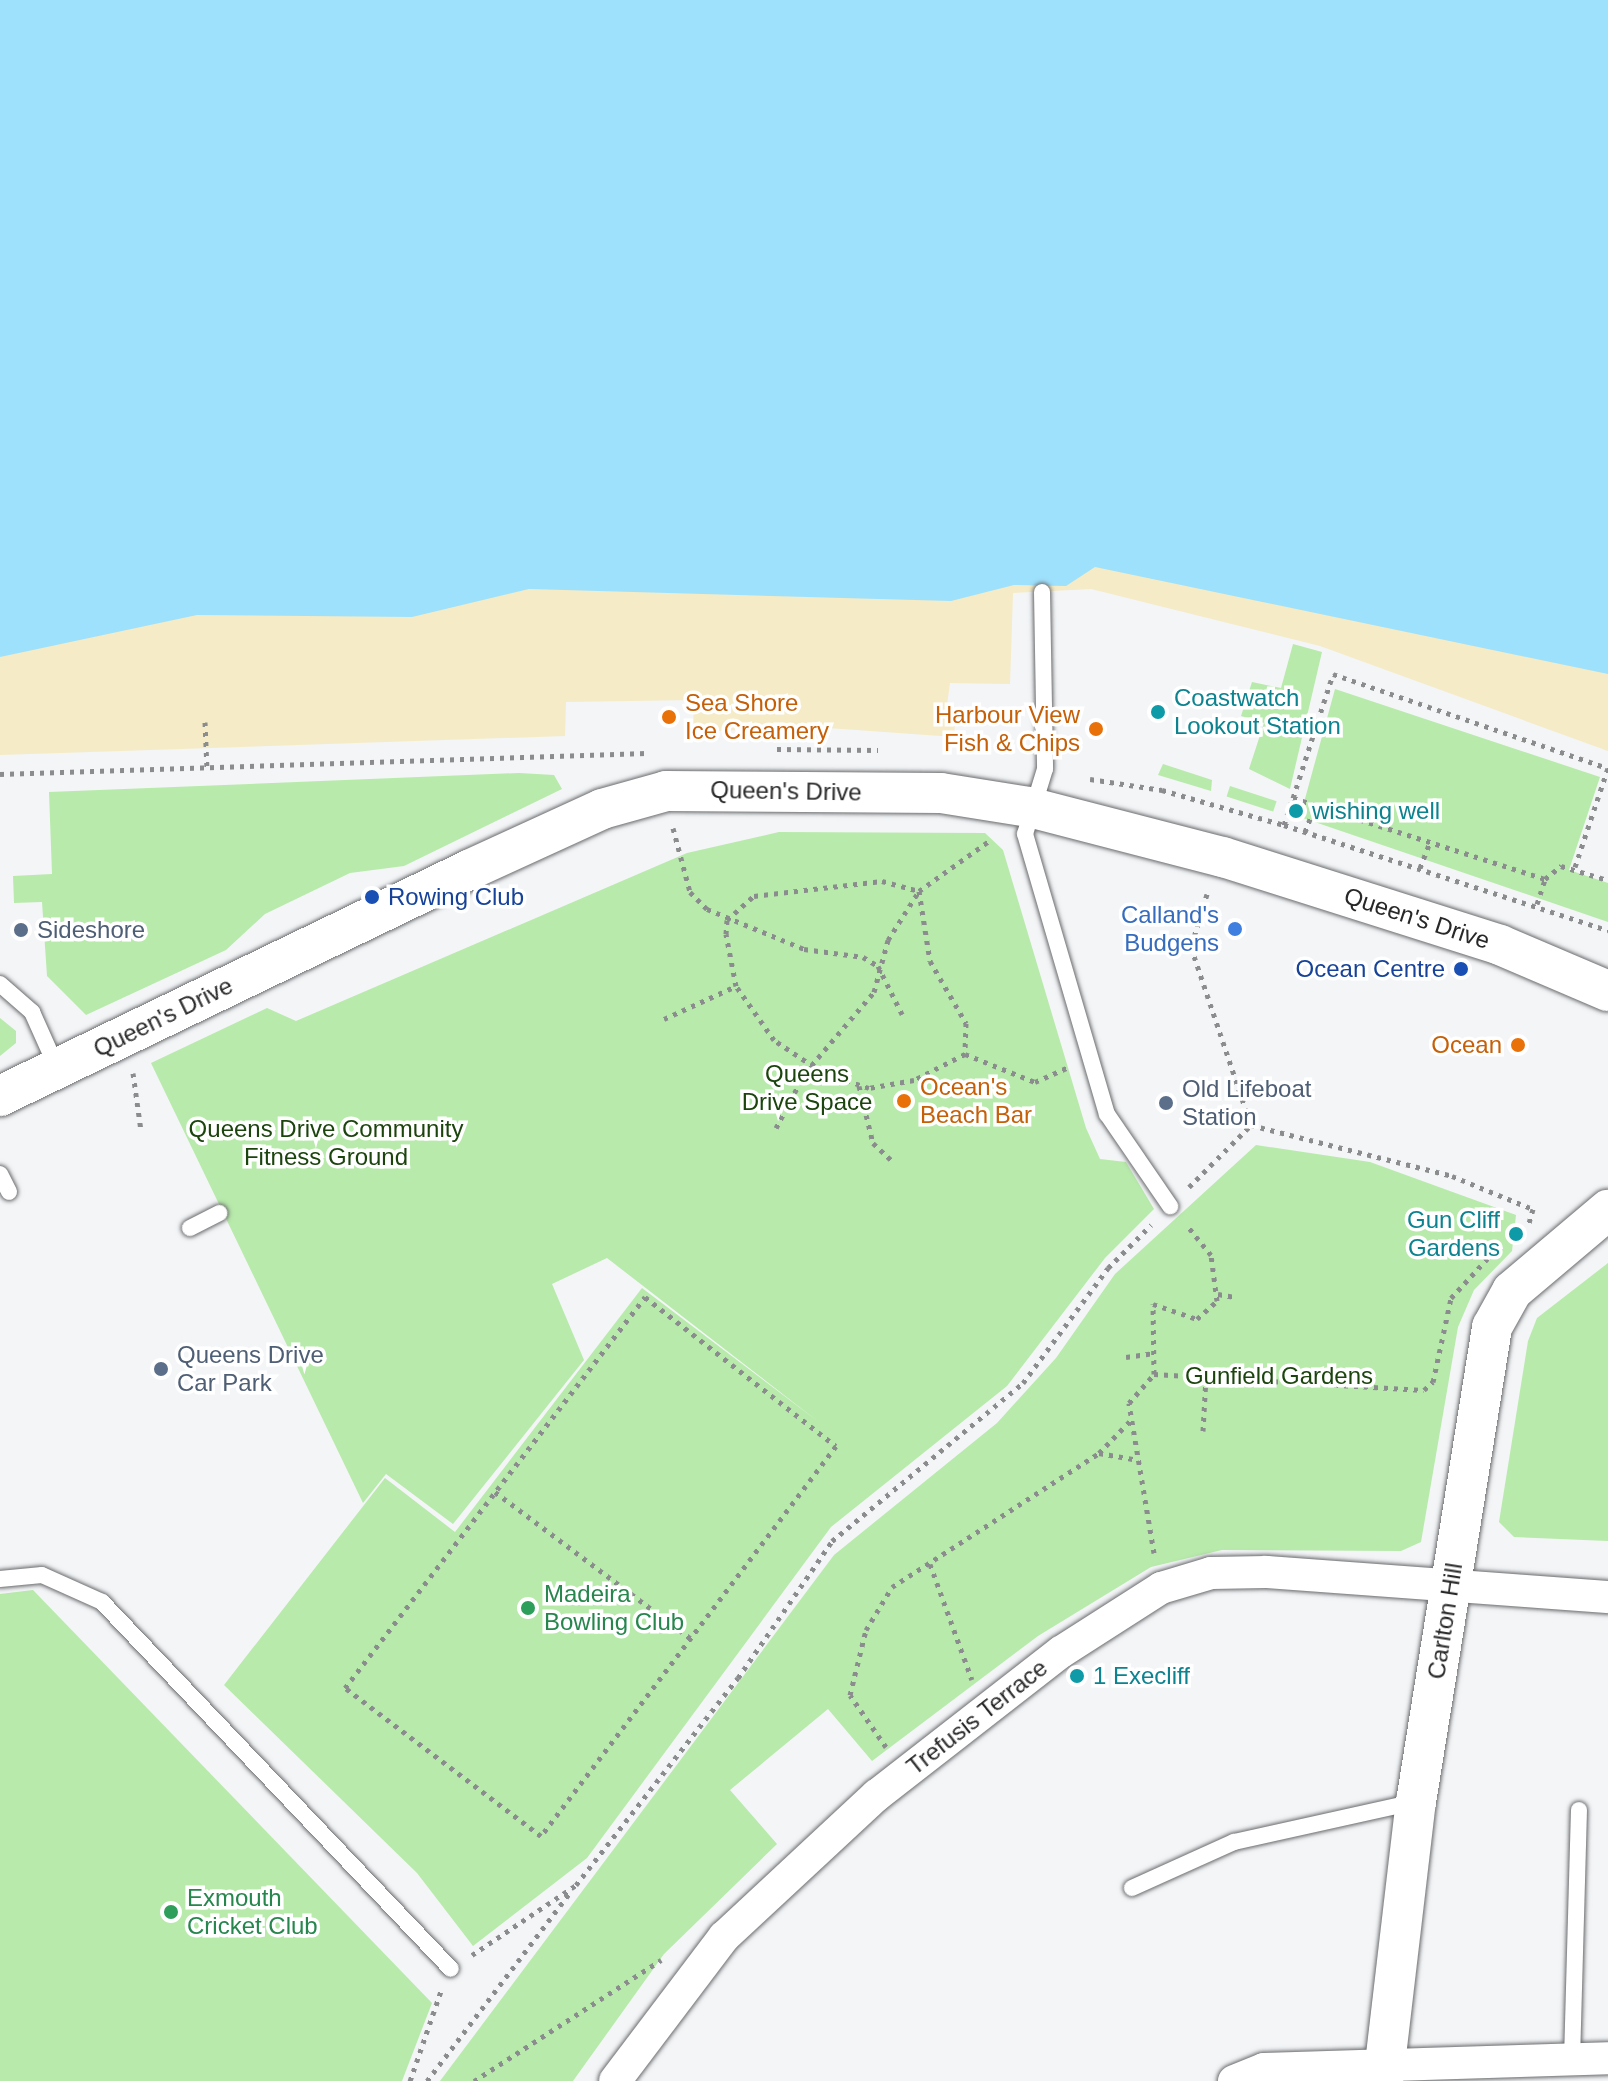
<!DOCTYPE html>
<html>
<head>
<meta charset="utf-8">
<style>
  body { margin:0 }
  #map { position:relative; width:1608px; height:2081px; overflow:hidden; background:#f3f5f7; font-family:Helvetica,sans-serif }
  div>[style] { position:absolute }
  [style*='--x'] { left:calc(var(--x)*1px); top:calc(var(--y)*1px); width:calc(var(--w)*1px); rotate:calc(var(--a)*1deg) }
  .green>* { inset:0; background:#b8eaab; transform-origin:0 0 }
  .sand>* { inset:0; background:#f5ebc6 }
  .water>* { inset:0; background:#9ee1fd }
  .path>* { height:5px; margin-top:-2.5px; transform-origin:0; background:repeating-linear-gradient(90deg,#8b8c8e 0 4px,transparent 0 10px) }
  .roads { filter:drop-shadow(0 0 2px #6a6b6d) drop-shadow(0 0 2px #6a6b6d) }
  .service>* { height:16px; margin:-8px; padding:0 8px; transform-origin:8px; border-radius:8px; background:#fff }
  .minor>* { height:32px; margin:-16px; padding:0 16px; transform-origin:16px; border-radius:16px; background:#fff }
  .tertiary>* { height:40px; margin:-20px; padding:0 20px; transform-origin:20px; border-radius:20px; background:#fff }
  .dots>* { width:22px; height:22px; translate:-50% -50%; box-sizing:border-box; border:4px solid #fff; border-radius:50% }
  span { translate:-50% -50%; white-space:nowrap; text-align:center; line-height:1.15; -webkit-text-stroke:7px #fff; paint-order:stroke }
  .culture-label { font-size:24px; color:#0d838f }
  .left { translate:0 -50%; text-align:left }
  .right { translate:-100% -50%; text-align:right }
  .food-label { font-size:24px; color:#c56008 }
  .street-label { font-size:24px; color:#282829 }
  .transit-label { font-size:24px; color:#164399 }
  .shop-label { font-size:24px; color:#366cbe }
  .service-label { font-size:24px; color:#4e5e75 }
  .park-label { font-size:24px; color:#1c450e }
  .leisure-label { font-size:24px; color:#27864d }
</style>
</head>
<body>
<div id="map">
  <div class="green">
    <div style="clip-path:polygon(1293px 644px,1322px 652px,1290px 789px,1249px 769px,1264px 723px,1241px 716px,1252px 682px,1281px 688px)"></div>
    <div style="clip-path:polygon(1335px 689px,1600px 777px,1569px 870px,1608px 883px,1608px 922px,1300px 817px)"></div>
    <div style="clip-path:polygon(1163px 764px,1212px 780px,1211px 791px,1158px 775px)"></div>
    <div style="clip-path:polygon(519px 773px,554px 775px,562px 789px,404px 866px,350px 873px,265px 914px,226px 950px,86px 1015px,47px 976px,42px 902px,14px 903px,13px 876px,52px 874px,49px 792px)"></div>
    <div style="left:1230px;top:786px;width:49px;height:11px;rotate:18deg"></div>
    <div style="clip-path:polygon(779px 832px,985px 833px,1003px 850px,1086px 1128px,1100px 1159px,1126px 1162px,1154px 1209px,1105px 1258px,1007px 1386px,831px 1527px,587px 1858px,473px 1946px,417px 1873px,224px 1685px,385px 1478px,455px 1532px,642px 1288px,820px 1423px,607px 1258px,552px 1284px,584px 1360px,453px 1524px,386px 1474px,363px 1503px,151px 1063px,267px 1008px,296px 1021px,687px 853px)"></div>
    <div style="clip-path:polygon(0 1018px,16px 1031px,16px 1043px,0 1056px)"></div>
    <div style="clip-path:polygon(1256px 1145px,1370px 1162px,1516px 1215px,1512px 1251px,1474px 1290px,1458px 1327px,1421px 1542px,1401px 1551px,1222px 1550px,1151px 1567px,1038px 1636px,872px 1761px,828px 1709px,730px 1790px,777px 1844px,664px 1954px,573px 2081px,440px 2081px,834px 1555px,997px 1423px,1056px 1358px,1115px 1274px)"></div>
    <div style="clip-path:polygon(1608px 1263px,1608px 1541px,1514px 1537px,1499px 1522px,1528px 1341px,1537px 1318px)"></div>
    <div style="clip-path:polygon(33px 1590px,432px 2003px,402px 2081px,0 2081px,0 1594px)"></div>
  </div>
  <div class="sand">
    <div style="clip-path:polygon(0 225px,1608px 404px,1608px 751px,1320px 646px,1091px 589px,1013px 593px,1010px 684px,950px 683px,946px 712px,954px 714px,955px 737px,814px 727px,694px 732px,693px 700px,566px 702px,565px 736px,0 755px)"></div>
  </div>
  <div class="water">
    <div style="clip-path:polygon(0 0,1608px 0,1608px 674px,1095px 567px,1066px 586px,1014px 585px,951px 601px,529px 589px,412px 617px,197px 615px,0 657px)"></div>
  </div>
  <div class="path">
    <div style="--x:205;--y:722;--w:47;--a:87.6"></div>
    <div style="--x:777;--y:749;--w:101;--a:0.6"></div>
    <div style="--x:0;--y:774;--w:647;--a:-1.86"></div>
    <div style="--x:1090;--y:779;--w:73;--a:8.7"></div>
    <div style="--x:1162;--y:790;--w:127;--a:16"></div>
    <div style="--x:1284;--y:825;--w:341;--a:18"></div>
    <div style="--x:1293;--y:798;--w:130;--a:-72.1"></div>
    <div style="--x:1333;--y:674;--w:291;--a:18.9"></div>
    <div style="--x:1284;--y:825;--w:28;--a:-72"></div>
    <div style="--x:1293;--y:798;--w:265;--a:17.8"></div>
    <div style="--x:1545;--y:879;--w:21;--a:-39"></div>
    <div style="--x:1561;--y:866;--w:49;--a:16.6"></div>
    <div style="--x:673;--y:828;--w:66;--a:75.1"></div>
    <div style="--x:690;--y:892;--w:24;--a:45"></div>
    <div style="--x:707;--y:909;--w:105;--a:22.4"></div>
    <div style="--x:804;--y:949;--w:60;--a:7.7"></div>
    <div style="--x:863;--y:957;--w:17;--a:31"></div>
    <div style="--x:878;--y:966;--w:54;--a:63.4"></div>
    <div style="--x:1305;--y:832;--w:28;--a:-69"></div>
    <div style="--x:1575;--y:867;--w:104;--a:-71.6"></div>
    <div style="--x:1420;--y:868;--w:28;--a:-69"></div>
    <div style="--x:882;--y:881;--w:38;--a:15"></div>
    <div style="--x:919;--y:891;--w:71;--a:81.1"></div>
    <div style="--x:930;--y:961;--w:72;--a:59.9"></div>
    <div style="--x:966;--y:1023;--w:31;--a:92"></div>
    <div style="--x:965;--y:1054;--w:57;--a:153"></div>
    <div style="--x:914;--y:1080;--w:46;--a:169.9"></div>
    <div style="--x:869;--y:1088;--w:50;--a:-161.2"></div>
    <div style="--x:822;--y:1072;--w:58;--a:-146.3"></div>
    <div style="--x:774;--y:1040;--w:66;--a:-125.1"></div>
    <div style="--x:736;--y:986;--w:53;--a:-100.9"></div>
    <div style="--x:726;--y:934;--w:14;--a:-86"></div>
    <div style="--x:727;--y:920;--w:36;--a:-42"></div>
    <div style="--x:754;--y:896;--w:129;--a:-6.7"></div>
    <div style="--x:1207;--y:894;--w:55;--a:106.8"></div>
    <div style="--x:1191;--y:947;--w:188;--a:71.4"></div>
    <div style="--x:1537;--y:904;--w:26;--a:-72"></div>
    <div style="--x:664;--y:1019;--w:79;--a:-24.6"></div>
    <div style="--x:965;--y:1054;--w:75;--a:21.8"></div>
    <div style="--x:1035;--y:1082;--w:36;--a:-24"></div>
    <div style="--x:133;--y:1073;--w:59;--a:82.1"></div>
    <div style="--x:859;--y:1086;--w:59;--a:76.2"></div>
    <div style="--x:873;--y:1143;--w:25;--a:43"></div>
    <div style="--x:776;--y:1128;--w:62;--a:-62.2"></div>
    <div style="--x:805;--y:1073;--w:106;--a:-49.6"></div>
    <div style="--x:874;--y:992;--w:54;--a:-74.9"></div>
    <div style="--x:888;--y:940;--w:58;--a:-57.7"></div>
    <div style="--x:919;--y:891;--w:86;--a:-35.5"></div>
    <div style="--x:1189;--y:1187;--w:88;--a:-45"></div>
    <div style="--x:1251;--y:1125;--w:207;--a:14.2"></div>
    <div style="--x:1452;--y:1176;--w:87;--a:22.2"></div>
    <div style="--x:1533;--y:1209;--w:15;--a:106"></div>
    <div style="--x:1218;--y:1294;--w:17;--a:10"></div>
    <div style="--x:645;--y:1297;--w:242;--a:38"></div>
    <div style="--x:836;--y:1446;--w:489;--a:127.1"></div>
    <div style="--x:541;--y:1836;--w:246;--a:-142.9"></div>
    <div style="--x:345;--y:1688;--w:493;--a:-52.5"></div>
    <div style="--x:1126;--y:1357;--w:27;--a:-8"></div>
    <div style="--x:1154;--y:1374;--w:270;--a:3.4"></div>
    <div style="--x:1424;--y:1390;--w:12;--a:-42"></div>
    <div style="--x:1433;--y:1382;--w:86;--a:-77.9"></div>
    <div style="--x:1451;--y:1298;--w:69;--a:-47.3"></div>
    <div style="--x:1203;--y:1431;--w:54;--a:-86.8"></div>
    <div style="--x:1099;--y:1453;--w:46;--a:-45.9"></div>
    <div style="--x:495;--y:1492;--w:244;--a:36.8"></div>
    <div style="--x:1154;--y:1553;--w:152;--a:-99.5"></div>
    <div style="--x:1129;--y:1403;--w:38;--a:-49"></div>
    <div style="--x:1154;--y:1374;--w:70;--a:-90.8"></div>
    <div style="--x:1153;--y:1304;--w:46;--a:18.8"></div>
    <div style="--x:1197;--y:1319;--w:27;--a:-42"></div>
    <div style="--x:1217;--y:1301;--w:46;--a:-97.4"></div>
    <div style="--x:1211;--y:1255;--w:38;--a:-129"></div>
    <div style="--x:930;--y:1564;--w:123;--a:70.1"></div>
    <div style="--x:886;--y:1747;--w:63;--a:-124.7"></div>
    <div style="--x:850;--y:1695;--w:67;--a:-76.2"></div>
    <div style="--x:866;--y:1630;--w:50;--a:-58.8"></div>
    <div style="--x:892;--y:1587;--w:247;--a:-32.9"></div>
    <div style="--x:1099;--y:1453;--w:40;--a:10"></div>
    <div style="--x:472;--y:1955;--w:125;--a:-33.9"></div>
    <div style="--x:576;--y:1885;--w:263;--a:-52"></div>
    <div style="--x:738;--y:1678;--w:166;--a:-55.5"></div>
    <div style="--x:832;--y:1541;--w:248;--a:-39.6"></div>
    <div style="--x:1023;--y:1383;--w:143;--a:-53.5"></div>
    <div style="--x:1108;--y:1268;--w:61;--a:-45"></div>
    <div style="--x:410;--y:2081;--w:95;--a:-71"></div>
    <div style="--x:427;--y:2081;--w:240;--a:-52.8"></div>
    <div style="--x:474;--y:2081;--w:223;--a:-32.9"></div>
  </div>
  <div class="roads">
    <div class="service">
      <div style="--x:1042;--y:592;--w:177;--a:89"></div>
      <div style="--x:1045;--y:769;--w:68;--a:107.1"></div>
      <div style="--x:1025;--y:834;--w:292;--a:73.7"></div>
      <div style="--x:1107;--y:1114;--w:112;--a:55.6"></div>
      <div style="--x:0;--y:984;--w:43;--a:41.2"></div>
      <div style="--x:32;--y:1012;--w:61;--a:65.9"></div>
      <div style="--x:0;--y:1174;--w:20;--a:63"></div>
      <div style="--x:190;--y:1228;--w:33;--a:-27"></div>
      <div style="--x:0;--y:1579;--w:42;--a:-5.4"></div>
      <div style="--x:42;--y:1575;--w:66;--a:24.2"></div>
      <div style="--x:102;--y:1602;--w:506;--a:46.44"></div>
      <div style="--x:1132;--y:1888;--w:112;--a:-24.3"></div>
      <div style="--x:1234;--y:1842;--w:185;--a:-12.5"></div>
      <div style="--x:1572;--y:2060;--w:250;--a:-88.4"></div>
    </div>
    <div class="minor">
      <div style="--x:615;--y:2081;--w:181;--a:-52.9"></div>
      <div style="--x:724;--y:1937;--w:209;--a:-42.9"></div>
      <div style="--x:877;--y:1795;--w:233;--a:-37.9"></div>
      <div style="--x:1061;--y:1652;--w:119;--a:-32.6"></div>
      <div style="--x:1161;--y:1588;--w:52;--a:-16.7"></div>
      <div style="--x:1211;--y:1573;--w:55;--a:-1"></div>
      <div style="--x:1266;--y:1572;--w:343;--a:4.2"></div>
      <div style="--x:1234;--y:2081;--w:32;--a:-22"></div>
      <div style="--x:1264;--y:2069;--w:344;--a:-1.8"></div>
    </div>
    <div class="tertiary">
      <div style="--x:0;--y:1096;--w:521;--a:-25.73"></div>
      <div style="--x:469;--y:870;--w:146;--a:-24.6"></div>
      <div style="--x:602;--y:809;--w:66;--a:-15.7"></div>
      <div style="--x:666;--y:791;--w:275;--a:0.4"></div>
      <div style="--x:941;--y:793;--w:89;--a:9"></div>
      <div style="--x:1029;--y:807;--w:200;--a:14.5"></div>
      <div style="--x:1223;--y:857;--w:291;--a:17.6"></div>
      <div style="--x:1500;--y:945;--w:117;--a:23.1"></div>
      <div style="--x:1383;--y:2081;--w:281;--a:-83.3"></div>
      <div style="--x:1416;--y:1802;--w:481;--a:-80.9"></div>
      <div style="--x:1492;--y:1327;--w:41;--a:-60.9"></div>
      <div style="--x:1512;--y:1291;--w:126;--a:-40.2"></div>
    </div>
  </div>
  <div class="dots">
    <div style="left:1158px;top:712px;background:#0f9aa8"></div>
    <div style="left:669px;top:717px;background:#e8710a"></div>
    <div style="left:1096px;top:729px;background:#e8710a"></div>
    <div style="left:1296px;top:811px;background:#0f9aa8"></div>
    <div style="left:372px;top:897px;background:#1a4fb4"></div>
    <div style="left:1235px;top:929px;background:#3f7fe0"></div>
    <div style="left:21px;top:930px;background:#5c6f8a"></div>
    <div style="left:1461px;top:969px;background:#1a4fb4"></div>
    <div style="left:1518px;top:1045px;background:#e8710a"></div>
    <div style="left:904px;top:1101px;background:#e8710a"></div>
    <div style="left:1166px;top:1103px;background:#5c6f8a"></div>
    <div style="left:1516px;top:1234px;background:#0f9aa8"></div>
    <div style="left:161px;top:1369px;background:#5c6f8a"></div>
    <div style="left:528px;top:1608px;background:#2e9e5b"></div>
    <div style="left:1077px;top:1676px;background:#0f9aa8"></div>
    <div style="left:171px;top:1912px;background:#2e9e5b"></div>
  </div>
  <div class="culture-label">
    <span class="left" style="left:1174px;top:712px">Coastwatch<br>Lookout Station</span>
    <span class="left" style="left:1312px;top:811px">wishing well</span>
    <span class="right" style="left:1500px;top:1234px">Gun Cliff<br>Gardens</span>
    <span class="left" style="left:1093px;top:1676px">1 Execliff</span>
  </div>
  <div class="food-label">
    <span class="left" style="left:685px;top:717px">Sea Shore<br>Ice Creamery</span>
    <span class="right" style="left:1080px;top:729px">Harbour View<br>Fish &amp; Chips</span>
    <span class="right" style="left:1502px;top:1045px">Ocean</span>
    <span class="left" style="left:920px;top:1101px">Ocean's<br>Beach Bar</span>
  </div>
  <div class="street-label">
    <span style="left:786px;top:791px;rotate:1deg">Queen's Drive</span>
    <span style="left:1417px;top:918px;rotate:18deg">Queen's Drive</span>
    <span style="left:163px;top:1017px;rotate:-26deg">Queen's Drive</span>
    <span style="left:1445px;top:1621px;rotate:-81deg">Carlton Hill</span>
    <span style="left:977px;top:1717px;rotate:-38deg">Trefusis Terrace</span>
  </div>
  <div class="transit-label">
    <span class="left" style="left:388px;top:897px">Rowing Club</span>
    <span class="right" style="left:1445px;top:969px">Ocean Centre</span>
  </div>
  <div class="shop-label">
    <span class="right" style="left:1219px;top:929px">Calland's<br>Budgens</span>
  </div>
  <div class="service-label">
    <span class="left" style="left:37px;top:930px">Sideshore</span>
    <span class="left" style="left:1182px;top:1103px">Old Lifeboat<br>Station</span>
    <span class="left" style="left:177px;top:1369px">Queens Drive<br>Car Park</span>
  </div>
  <div class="park-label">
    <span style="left:807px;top:1088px">Queens<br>Drive Space</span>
    <span style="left:326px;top:1143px">Queens Drive Community<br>Fitness Ground</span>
    <span style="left:1279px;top:1376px">Gunfield Gardens</span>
  </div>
  <div class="leisure-label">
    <span class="left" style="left:544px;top:1608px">Madeira<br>Bowling Club</span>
    <span class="left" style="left:187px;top:1912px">Exmouth<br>Cricket Club</span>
  </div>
</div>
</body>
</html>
